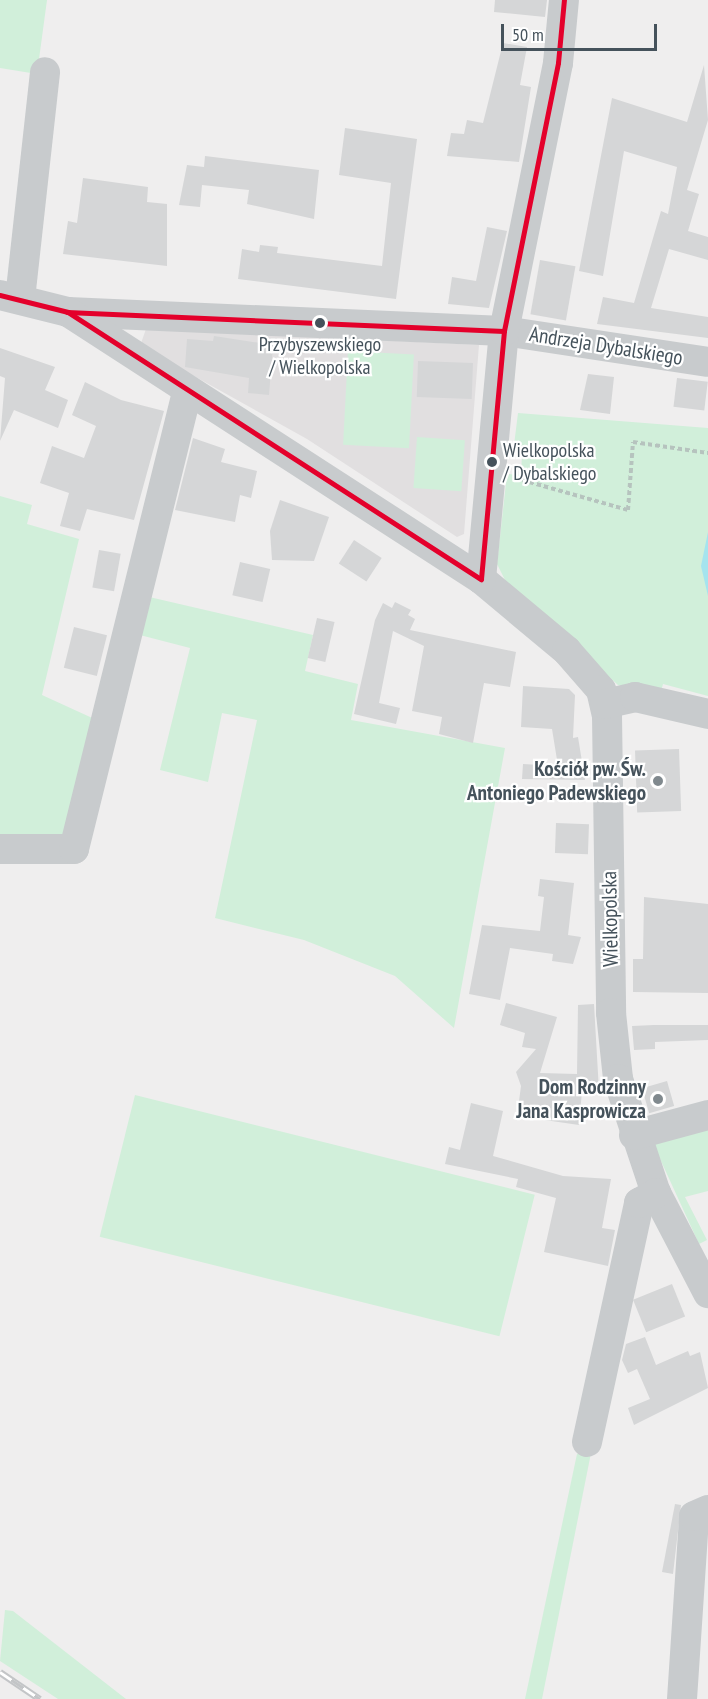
<!DOCTYPE html>
<html>
<head>
<meta charset="utf-8">
<style>
  body { margin:0 }
  #map { position:relative; width:708px; height:1699px; overflow:hidden; background:#efeeee; font-family:"PT Sans Narrow",sans-serif }
  div>[style] { position:absolute }
  [style*='--x'] { left:calc(var(--x)*1px); top:calc(var(--y)*1px); width:calc(var(--w)*1px); rotate:calc(var(--a)*1deg) }
  .education>* { inset:0; background:#e1dfe0 }
  .green>* { inset:0; background:#d1efda; transform-origin:0 0 }
  .water>* { inset:0; background:#a5e4ee }
  .building>* { inset:0; background:#d5d6d7; transform-origin:0 0 }
  .path>* { height:4px; margin-top:-2px; transform-origin:0; background:repeating-linear-gradient(90deg,#b6c3be 0 4.5px,transparent 0 7.5px) }
  .minor>* { height:30px; margin:-15px; padding:0 15px; transform-origin:15px; border-radius:15px; background:#c8cbcd }
  .rail>* { height:7px; margin-top:-3.5px; transform-origin:0; background:repeating-linear-gradient(90deg,#fff 0 14px,#c3c5c7 0 28px); box-sizing:border-box; border-block:2px solid #c3c5c7 }
  .bus-1>* { height:4.5px; margin:-2.25px; padding:0 2.25px; transform-origin:2.25px; border-radius:2.25px; background:#e4002b }
  .dots>* { width:16px; height:16px; translate:-50% -50%; box-sizing:border-box; border:3px solid #fff; border-radius:50% }
  span { translate:-50% -50%; white-space:nowrap; text-align:center; line-height:1.15; -webkit-text-stroke:4.5px #fff; paint-order:stroke }
  .bus-label { font-size:20px; color:#45525b }
  .left { translate:0 -50%; text-align:left }
  .street-label { font-size:21px; color:#45525b }
  .poi-label { font-size:21px; color:#45525b; font-weight:700 }
  .right { translate:-100% -50%; text-align:right }
  .scale { position:absolute; left:501px; top:24px; width:156px; height:27px; box-sizing:border-box; border:3px solid #45525b; border-top:0; padding-left:8px; font-size:18px; line-height:21px; white-space:nowrap; color:#45525b; -webkit-text-stroke:4px #fff; paint-order:stroke }
</style>
</head>
<body>
<div id="map">
  <div class="education">
    <div style="clip-path:polygon(146px 329px,479px 345px,464px 534px,457px 537px,307px 439px,140px 346px)"></div>
  </div>
  <div class="green">
    <div style="clip-path:polygon(0 0,47px 0,37px 74px,0 68px)"></div>
    <div style="left:348px;top:351px;width:66px;height:94px;rotate:3deg"></div>
    <div style="clip-path:polygon(518px 413px,708px 428px,708px 696px,663px 684px,660px 695px,618px 685px,507px 584px,497px 564px,507px 474px,521px 475px,522px 454px,513px 453px)"></div>
    <div style="left:417px;top:437px;width:48px;height:51px;rotate:4deg"></div>
    <div style="clip-path:polygon(0 496px,32px 505px,27px 524px,79px 539px,42px 695px,101px 722px,70px 844px,0 843px)"></div>
    <div style="clip-path:polygon(145px 596px,313px 635px,305px 671px,358px 684px,351px 720px,505px 748px,454px 1028px,395px 976px,304px 940px,215px 918px,257px 720px,222px 713px,208px 782px,160px 770px,190px 648px,136px 634px)"></div>
    <div style="left:135px;top:1095px;width:412px;height:146px;rotate:14deg"></div>
    <div style="clip-path:polygon(708px 1123px,708px 1191px,685px 1197px,707px 1240px,699px 1244px,650px 1137px)"></div>
    <div style="clip-path:polygon(592px 1448px,542px 1699px,525px 1699px,577px 1454px)"></div>
    <div style="clip-path:polygon(5px 1610px,13px 1611px,126px 1699px,58px 1699px,0 1661px)"></div>
  </div>
  <div class="water">
    <div style="clip-path:polygon(708px 532px,708px 596px,701px 566px)"></div>
  </div>
  <div class="building">
    <div style="clip-path:polygon(495px 0,547px 0,545px 17px,494px 12px)"></div>
    <div style="clip-path:polygon(503px 43px,527px 47px,520px 85px,531px 87px,519px 162px,447px 156px,451px 133px,464px 134px,467px 120px,483px 123px)"></div>
    <div style="clip-path:polygon(704px 65px,708px 120px,687px 190px,699px 194px,688px 231px,708px 237px,708px 260px,669px 249px,651px 308px,708px 317px,708px 338px,597px 324px,603px 297px,634px 303px,661px 211px,668px 214px,677px 167px,624px 151px,603px 276px,579px 271px,612px 98px,687px 122px)"></div>
    <div style="clip-path:polygon(345px 128px,417px 139px,396px 299px,238px 279px,242px 249px,259px 252px,260px 245px,278px 247px,277px 253px,382px 266px,391px 183px,339px 175px)"></div>
    <div style="clip-path:polygon(205px 156px,319px 170px,314px 219px,247px 204px,249px 190px,202px 185px,200px 207px,179px 205px,187px 165px,204px 167px)"></div>
    <div style="clip-path:polygon(83px 178px,148px 187px,147px 202px,167px 204px,167px 266px,63px 254px,68px 221px,77px 223px)"></div>
    <div style="clip-path:polygon(487px 227px,507px 231px,489px 308px,448px 304px,452px 277px,476px 281px)"></div>
    <div style="left:540px;top:260px;width:36px;height:55px;rotate:10deg"></div>
    <div style="clip-path:polygon(214px 336px,273px 345px,269px 395px,248px 393px,249px 378px,185px 367px,187px 339px,213px 341px)"></div>
    <div style="clip-path:polygon(0 348px,55px 367px,45px 390px,68px 400px,58px 428px,14px 410px,0 441px,5px 378px,0 376px)"></div>
    <div style="left:418px;top:361px;width:55px;height:36px;rotate:2deg"></div>
    <div style="clip-path:polygon(588px 374px,614px 377px,610px 414px,580px 410px)"></div>
    <div style="left:677px;top:378px;width:31px;height:29px;rotate:7deg"></div>
    <div style="clip-path:polygon(85px 382px,121px 400px,164px 411px,134px 520px,87px 509px,80px 531px,60px 526px,69px 493px,40px 483px,52px 446px,84px 458px,96px 426px,72px 415px)"></div>
    <div style="clip-path:polygon(193px 438px,225px 449px,221px 462px,257px 471px,251px 498px,240px 495px,235px 522px,175px 510px)"></div>
    <div style="clip-path:polygon(280px 500px,329px 517px,314px 561px,272px 560px,270px 531px)"></div>
    <div style="left:354px;top:540px;width:33px;height:28px;rotate:33deg"></div>
    <div style="left:99px;top:550px;width:22px;height:38px;rotate:10deg"></div>
    <div style="left:240px;top:562px;width:31px;height:34px;rotate:13deg"></div>
    <div style="clip-path:polygon(395px 602px,411px 610px,408px 615px,415px 619px,410px 630px,516px 652px,510px 687px,484px 683px,473px 743px,439px 734px,442px 717px,412px 711px,424px 646px,393px 631px,379px 703px,400px 708px,396px 724px,354px 714px,375px 620px,383px 603px,392px 608px)"></div>
    <div style="left:317px;top:618px;width:18px;height:41px;rotate:13deg"></div>
    <div style="left:74px;top:627px;width:34px;height:42px;rotate:14deg"></div>
    <div style="clip-path:polygon(523px 686px,569px 689px,575px 695px,573px 738px,578px 737px,585px 780px,522px 779px,523px 764px,558px 766px,552px 729px,521px 727px)"></div>
    <div style="left:679px;top:749px;width:62px;height:44px;rotate:88deg"></div>
    <div style="left:556px;top:823px;width:33px;height:30px;rotate:2deg"></div>
    <div style="clip-path:polygon(540px 879px,574px 883px,568px 935px,581px 937px,573px 964px,552px 961px,553px 954px,510px 948px,500px 1000px,469px 994px,482px 925px,540px 931px,544px 897px,538px 896px)"></div>
    <div style="clip-path:polygon(644px 897px,708px 904px,708px 993px,633px 992px,633px 959px,643px 959px)"></div>
    <div style="clip-path:polygon(506px 1003px,557px 1017px,540px 1073px,577px 1074px,578px 1005px,594px 1004px,599px 1091px,582px 1091px,579px 1125px,517px 1116px,521px 1086px,516px 1072px,536px 1049px,522px 1047px,525px 1033px,500px 1025px)"></div>
    <div style="clip-path:polygon(654px 1025px,708px 1025px,708px 1040px,655px 1042px,655px 1049px,634px 1050px,632px 1026px)"></div>
    <div style="left:667px;top:1081px;width:26px;height:26px;rotate:74deg"></div>
    <div style="clip-path:polygon(471px 1103px,503px 1111px,493px 1156px,563px 1176px,611px 1179px,602px 1228px,615px 1230px,608px 1266px,544px 1252px,556px 1198px,516px 1187px,518px 1179px,445px 1164px,449px 1147px,460px 1150px)"></div>
    <div style="left:672px;top:1284px;width:35px;height:42px;rotate:68deg"></div>
    <div style="clip-path:polygon(645px 1337px,656px 1365px,688px 1351px,690px 1356px,700px 1352px,708px 1388px,634px 1425px,628px 1408px,650px 1399px,637px 1369px,628px 1373px,622px 1360px,626px 1344px)"></div>
    <div style="clip-path:polygon(675px 1504px,681px 1505px,673px 1574px,662px 1572px)"></div>
  </div>
  <div class="path">
    <div style="--x:515;--y:478;--w:117;--a:15.8"></div>
    <div style="--x:628;--y:510;--w:68;--a:-85.8"></div>
    <div style="--x:633;--y:442;--w:76;--a:8.3"></div>
  </div>
  <div class="minor">
    <div style="--x:0;--y:295;--w:70;--a:14"></div>
    <div style="--x:68;--y:312;--w:436;--a:2.5"></div>
    <div style="--x:504;--y:331;--w:206;--a:8.6"></div>
    <div style="--x:20;--y:299;--w:228;--a:-83.7"></div>
    <div style="--x:68;--y:312;--w:492;--a:32.9"></div>
    <div style="--x:481;--y:579;--w:112;--a:39.9"></div>
    <div style="--x:567;--y:651;--w:52;--a:48.9"></div>
    <div style="--x:601;--y:690;--w:26;--a:77"></div>
    <div style="--x:607;--y:715;--w:298;--a:89.2"></div>
    <div style="--x:611;--y:1013;--w:66;--a:83.9"></div>
    <div style="--x:618;--y:1079;--w:120;--a:71.6"></div>
    <div style="--x:656;--y:1193;--w:113;--a:62.5"></div>
    <div style="--x:481;--y:579;--w:249;--a:-84.7"></div>
    <div style="--x:504;--y:331;--w:273;--a:-78.6"></div>
    <div style="--x:558;--y:63;--w:63;--a:-84.6"></div>
    <div style="--x:605;--y:704;--w:31;--a:-13"></div>
    <div style="--x:635;--y:697;--w:75;--a:13.1"></div>
    <div style="--x:0;--y:849;--w:74;--a:0"></div>
    <div style="--x:74;--y:849;--w:472;--a:-76.1"></div>
    <div style="--x:634;--y:1135;--w:77;--a:-15.1"></div>
    <div style="--x:587;--y:1442;--w:245;--a:-77.7"></div>
    <div style="--x:639;--y:1203;--w:20;--a:-30"></div>
    <div style="--x:682;--y:1699;--w:183;--a:-86.2"></div>
    <div style="--x:694;--y:1516;--w:15;--a:-23"></div>
  </div>
  <div class="rail">
    <div style="--x:0;--y:1672;--w:48;--a:34"></div>
  </div>
  <div class="bus-1">
    <div style="--x:0;--y:295;--w:70;--a:14"></div>
    <div style="--x:68;--y:312;--w:492;--a:32.9"></div>
    <div style="--x:481;--y:579;--w:249;--a:-84.7"></div>
    <div style="--x:504;--y:331;--w:273;--a:-78.6"></div>
    <div style="--x:558;--y:63;--w:63;--a:-84.6"></div>
    <div style="--x:67;--y:312;--w:437;--a:2.5"></div>
  </div>
  <div class="dots">
    <div style="left:320px;top:323px;background:#45525b"></div>
    <div style="left:492px;top:462px;background:#45525b"></div>
    <div style="left:658px;top:781px;background:#80898e"></div>
    <div style="left:658px;top:1099px;background:#80898e"></div>
  </div>
  <div class="bus-label">
    <span style="left:320px;top:356px">Przybyszewskiego<br>/ Wielkopolska</span>
    <span class="left" style="left:503px;top:462px">Wielkopolska<br>/ Dybalskiego</span>
  </div>
  <div class="street-label">
    <span style="left:606px;top:346px;rotate:9deg">Andrzeja Dybalskiego</span>
    <span style="left:610px;top:919px;rotate:-91deg">Wielkopolska</span>
  </div>
  <div class="poi-label">
    <span class="right" style="left:646px;top:781px">Kościół pw. Św.<br>Antoniego Padewskiego</span>
    <span class="right" style="left:646px;top:1099px">Dom Rodzinny<br>Jana Kasprowicza</span>
  </div>
  <div class="scale">50 m</div>
</div>
</body>
</html>
